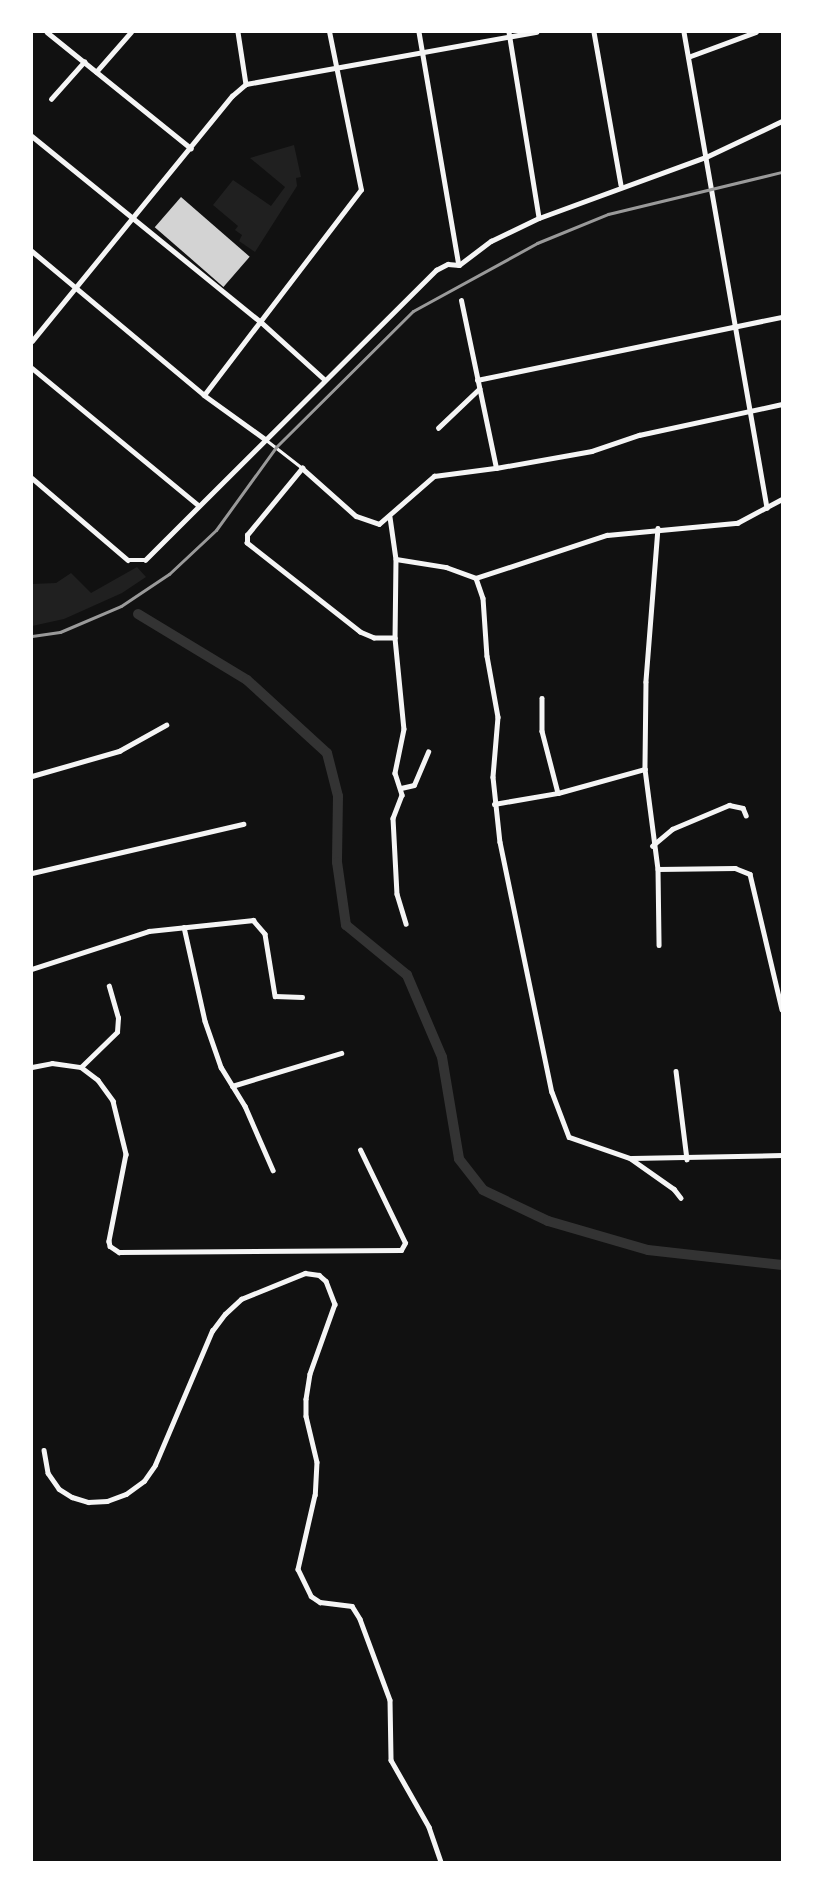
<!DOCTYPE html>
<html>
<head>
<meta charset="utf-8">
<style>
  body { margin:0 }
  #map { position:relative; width:814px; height:1894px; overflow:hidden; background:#111; font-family:"Roboto Condensed",sans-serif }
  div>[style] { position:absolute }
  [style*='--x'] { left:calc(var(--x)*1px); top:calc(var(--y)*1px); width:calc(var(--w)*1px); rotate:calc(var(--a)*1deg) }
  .green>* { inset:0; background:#202020 }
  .canal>* { height:10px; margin:-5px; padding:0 5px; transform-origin:5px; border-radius:5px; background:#333 }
  .building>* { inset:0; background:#d3d3d3; transform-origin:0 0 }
  .pedestrian>* { height:3px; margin:-1.5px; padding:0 1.5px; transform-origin:1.5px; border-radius:1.5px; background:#f5f5f5 }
  .minor>* { height:4.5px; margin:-2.25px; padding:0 2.25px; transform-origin:2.25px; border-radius:2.25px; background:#f5f5f5 }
  .rail>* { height:3px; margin:-1.5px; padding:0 1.5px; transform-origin:1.5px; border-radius:1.5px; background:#9a9a9a }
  span { translate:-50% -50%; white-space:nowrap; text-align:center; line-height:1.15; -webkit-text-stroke:4.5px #fff; paint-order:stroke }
  .frame { position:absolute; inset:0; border:33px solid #fff; pointer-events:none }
</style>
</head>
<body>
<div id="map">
  <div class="green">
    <div style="clip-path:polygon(294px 145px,301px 177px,296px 178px,297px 186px,255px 252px,239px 241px,242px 235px,235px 230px,238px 226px,213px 205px,233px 180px,271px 206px,285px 187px,250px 158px)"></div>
    <div style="clip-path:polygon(137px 567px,146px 577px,122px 593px,64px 619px,32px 626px,32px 584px,56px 583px,71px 573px,91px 593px)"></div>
  </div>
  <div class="canal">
    <div style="--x:138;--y:614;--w:127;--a:31.2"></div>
    <div style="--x:247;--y:680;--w:108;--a:42.4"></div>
    <div style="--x:327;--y:753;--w:44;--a:75.7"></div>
    <div style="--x:338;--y:796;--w:66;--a:90.9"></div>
    <div style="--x:337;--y:862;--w:64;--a:81.9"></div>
    <div style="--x:346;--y:925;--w:79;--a:39.3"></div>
    <div style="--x:407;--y:975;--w:89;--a:66.9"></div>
    <div style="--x:442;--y:1057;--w:103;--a:80.5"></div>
    <div style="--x:459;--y:1159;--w:39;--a:52"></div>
    <div style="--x:483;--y:1190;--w:72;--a:25.5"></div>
    <div style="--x:548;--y:1221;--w:104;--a:16.2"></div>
    <div style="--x:648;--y:1250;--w:135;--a:6.4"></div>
  </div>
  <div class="building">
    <div style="left:181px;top:197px;width:91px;height:40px;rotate:41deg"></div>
  </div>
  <div class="pedestrian">
    <div style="--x:266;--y:440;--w:46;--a:37.9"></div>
  </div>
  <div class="minor">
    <div style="--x:47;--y:32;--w:185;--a:38.9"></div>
    <div style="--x:238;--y:32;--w:53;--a:81.3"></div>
    <div style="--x:419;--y:32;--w:236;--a:80.3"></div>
    <div style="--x:509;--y:32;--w:188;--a:80.8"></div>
    <div style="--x:594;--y:32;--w:155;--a:80"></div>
    <div style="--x:684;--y:32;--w:483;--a:80.1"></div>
    <div style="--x:688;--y:57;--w:72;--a:-20.2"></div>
    <div style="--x:96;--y:72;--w:53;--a:-48.8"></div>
    <div style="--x:51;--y:99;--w:50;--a:-48.3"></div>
    <div style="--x:32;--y:136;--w:295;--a:39.1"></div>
    <div style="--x:261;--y:322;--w:85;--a:42.1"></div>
    <div style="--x:32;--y:251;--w:224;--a:39.9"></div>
    <div style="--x:204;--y:395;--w:75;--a:35.8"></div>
    <div style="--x:459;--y:265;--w:40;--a:-37"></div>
    <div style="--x:491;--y:241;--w:53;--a:-25.6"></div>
    <div style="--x:539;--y:218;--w:178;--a:-20.1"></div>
    <div style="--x:706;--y:157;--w:84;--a:-25.3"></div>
    <div style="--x:32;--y:341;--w:316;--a:-50.8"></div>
    <div style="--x:232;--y:96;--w:18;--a:-41"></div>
    <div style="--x:246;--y:84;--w:295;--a:-10.2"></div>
    <div style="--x:32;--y:368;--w:214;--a:39.5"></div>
    <div style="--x:477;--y:380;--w:311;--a:-11.7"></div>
    <div style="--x:204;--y:395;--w:258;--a:-52.6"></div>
    <div style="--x:361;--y:190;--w:161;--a:-101.4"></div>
    <div style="--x:438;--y:428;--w:57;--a:-43.6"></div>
    <div style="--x:496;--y:468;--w:97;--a:-10"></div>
    <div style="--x:592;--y:451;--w:50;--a:-18.8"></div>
    <div style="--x:639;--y:435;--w:146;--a:-12.2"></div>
    <div style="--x:32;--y:478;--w:126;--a:40.5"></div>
    <div style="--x:128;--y:560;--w:17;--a:0"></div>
    <div style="--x:145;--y:560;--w:411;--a:-44.9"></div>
    <div style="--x:436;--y:270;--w:13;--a:-27"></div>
    <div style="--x:448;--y:264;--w:11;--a:5"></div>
    <div style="--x:390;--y:517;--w:42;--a:81.9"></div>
    <div style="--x:396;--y:559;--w:51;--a:9.1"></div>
    <div style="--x:446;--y:567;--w:32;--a:20"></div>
    <div style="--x:476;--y:578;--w:138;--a:-18.2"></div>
    <div style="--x:607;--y:535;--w:131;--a:-5.3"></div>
    <div style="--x:737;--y:523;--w:51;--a:-28.1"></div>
    <div style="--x:658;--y:528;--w:154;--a:94.5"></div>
    <div style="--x:646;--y:682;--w:87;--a:90.7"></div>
    <div style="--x:645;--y:769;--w:101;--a:82.6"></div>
    <div style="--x:658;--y:869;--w:76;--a:89.2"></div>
    <div style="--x:396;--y:559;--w:79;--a:90.7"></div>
    <div style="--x:395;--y:638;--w:91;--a:84.4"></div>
    <div style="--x:404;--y:729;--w:45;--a:101.6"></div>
    <div style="--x:395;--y:773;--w:23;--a:72"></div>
    <div style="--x:402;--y:795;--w:25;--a:111"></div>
    <div style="--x:393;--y:818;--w:76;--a:87"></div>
    <div style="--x:397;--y:894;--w:31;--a:73"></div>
    <div style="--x:476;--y:578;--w:21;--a:71"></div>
    <div style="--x:483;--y:598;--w:58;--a:86.1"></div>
    <div style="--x:487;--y:656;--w:62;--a:79.8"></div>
    <div style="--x:498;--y:717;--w:60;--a:94.8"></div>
    <div style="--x:493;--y:777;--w:65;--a:83.9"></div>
    <div style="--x:500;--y:842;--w:255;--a:78.3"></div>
    <div style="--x:552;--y:1092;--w:48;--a:69.3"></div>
    <div style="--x:569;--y:1137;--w:65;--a:19"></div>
    <div style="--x:630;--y:1158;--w:54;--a:35.2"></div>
    <div style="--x:674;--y:1189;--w:11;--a:52"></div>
    <div style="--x:395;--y:638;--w:21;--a:180"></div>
    <div style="--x:374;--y:638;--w:15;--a:-157"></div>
    <div style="--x:360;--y:632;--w:144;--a:-141.8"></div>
    <div style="--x:247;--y:543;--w:8;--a:-90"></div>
    <div style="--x:247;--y:535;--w:87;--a:-50.6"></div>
    <div style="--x:302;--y:468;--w:72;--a:41.6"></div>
    <div style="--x:356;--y:516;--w:24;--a:19"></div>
    <div style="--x:379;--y:524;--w:73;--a:-41.1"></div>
    <div style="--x:434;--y:476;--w:63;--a:-7.4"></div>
    <div style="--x:496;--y:468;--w:171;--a:-101.8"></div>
    <div style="--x:542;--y:698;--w:33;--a:90"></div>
    <div style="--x:542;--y:731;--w:64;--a:75.5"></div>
    <div style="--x:32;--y:776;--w:91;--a:-16"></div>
    <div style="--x:119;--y:751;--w:54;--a:-29"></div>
    <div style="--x:401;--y:788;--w:13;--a:-13"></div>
    <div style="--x:414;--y:785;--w:36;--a:-67"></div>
    <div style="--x:494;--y:804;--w:65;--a:-9.8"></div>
    <div style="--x:558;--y:793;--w:90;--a:-15.4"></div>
    <div style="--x:652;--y:846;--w:26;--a:-40"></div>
    <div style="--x:672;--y:829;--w:62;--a:-22.8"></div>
    <div style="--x:729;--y:805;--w:14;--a:12"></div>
    <div style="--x:743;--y:808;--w:8;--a:67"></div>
    <div style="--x:658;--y:869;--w:77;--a:-0.7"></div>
    <div style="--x:735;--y:868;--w:16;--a:22"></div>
    <div style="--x:750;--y:874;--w:139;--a:76.7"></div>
    <div style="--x:32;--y:873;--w:217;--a:-13.1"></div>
    <div style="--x:184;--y:927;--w:96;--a:77.4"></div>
    <div style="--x:205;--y:1021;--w:49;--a:70.8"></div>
    <div style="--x:221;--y:1067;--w:46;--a:58.4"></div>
    <div style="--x:245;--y:1106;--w:70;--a:66.4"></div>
    <div style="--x:32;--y:969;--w:123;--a:-18"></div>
    <div style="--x:149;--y:931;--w:105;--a:-6"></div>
    <div style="--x:253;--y:920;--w:18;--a:49"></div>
    <div style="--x:265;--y:934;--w:63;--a:80.8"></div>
    <div style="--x:275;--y:996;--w:27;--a:2"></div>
    <div style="--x:32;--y:1067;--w:20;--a:-11"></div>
    <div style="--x:52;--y:1063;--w:29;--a:8"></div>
    <div style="--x:81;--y:1067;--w:21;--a:37"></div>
    <div style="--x:98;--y:1080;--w:26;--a:54"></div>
    <div style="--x:113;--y:1101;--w:55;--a:76.2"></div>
    <div style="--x:126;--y:1154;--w:89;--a:101.1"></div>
    <div style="--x:109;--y:1241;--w:5;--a:79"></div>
    <div style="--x:110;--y:1246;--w:11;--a:34"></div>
    <div style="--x:119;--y:1252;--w:282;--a:-0.4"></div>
    <div style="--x:401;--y:1250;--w:8;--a:-60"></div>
    <div style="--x:405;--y:1243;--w:103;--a:-115.8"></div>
    <div style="--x:81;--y:1067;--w:50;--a:-44.2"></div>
    <div style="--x:117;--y:1032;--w:14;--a:-86"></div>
    <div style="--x:118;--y:1018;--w:33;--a:-106"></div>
    <div style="--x:676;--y:1071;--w:89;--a:82.9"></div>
    <div style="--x:232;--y:1086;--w:114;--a:-16.8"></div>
    <div style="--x:632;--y:1158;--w:150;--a:-1.1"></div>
    <div style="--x:44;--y:1450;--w:23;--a:80"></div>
    <div style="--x:48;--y:1473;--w:19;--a:55"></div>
    <div style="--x:59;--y:1489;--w:15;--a:32"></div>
    <div style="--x:72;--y:1497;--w:17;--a:17"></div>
    <div style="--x:88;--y:1502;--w:19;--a:-3"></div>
    <div style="--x:107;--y:1501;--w:20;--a:-20"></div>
    <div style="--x:126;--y:1494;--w:22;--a:-36"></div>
    <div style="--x:144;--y:1481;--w:19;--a:-55"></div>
    <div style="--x:155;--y:1465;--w:146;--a:-67"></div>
    <div style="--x:212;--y:1331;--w:21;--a:-53"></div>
    <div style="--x:225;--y:1314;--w:22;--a:-43"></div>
    <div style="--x:241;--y:1299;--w:69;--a:-22.1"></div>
    <div style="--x:305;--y:1273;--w:14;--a:8"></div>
    <div style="--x:319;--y:1275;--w:9;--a:41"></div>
    <div style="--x:326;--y:1281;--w:25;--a:69"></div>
    <div style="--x:335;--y:1304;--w:74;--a:109.7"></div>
    <div style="--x:310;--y:1374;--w:25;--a:99"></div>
    <div style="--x:306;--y:1399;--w:17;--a:90"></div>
    <div style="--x:306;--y:1416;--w:47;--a:76.6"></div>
    <div style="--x:317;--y:1462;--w:33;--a:93"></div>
    <div style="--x:315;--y:1495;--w:76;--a:102.9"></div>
    <div style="--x:298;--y:1569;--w:30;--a:64"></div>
    <div style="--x:311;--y:1596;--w:11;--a:34"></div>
    <div style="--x:320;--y:1602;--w:32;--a:7"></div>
    <div style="--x:352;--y:1606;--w:15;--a:58"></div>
    <div style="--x:360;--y:1619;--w:86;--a:69.7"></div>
    <div style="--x:390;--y:1700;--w:60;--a:89"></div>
    <div style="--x:391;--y:1760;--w:77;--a:60.4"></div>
    <div style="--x:429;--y:1827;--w:37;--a:71"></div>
  </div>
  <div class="rail">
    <div style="--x:32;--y:636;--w:28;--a:-8"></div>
    <div style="--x:60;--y:632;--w:66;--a:-23.1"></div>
    <div style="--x:121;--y:606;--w:58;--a:-33.7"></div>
    <div style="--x:169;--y:574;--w:64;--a:-43.1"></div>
    <div style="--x:216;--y:530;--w:102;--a:-54.1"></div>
    <div style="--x:276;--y:447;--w:193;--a:-44.8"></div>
    <div style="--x:413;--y:311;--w:141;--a:-28.7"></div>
    <div style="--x:537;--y:243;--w:77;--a:-22.2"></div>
    <div style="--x:608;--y:214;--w:179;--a:-13.6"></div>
  </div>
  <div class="frame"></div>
</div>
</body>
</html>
